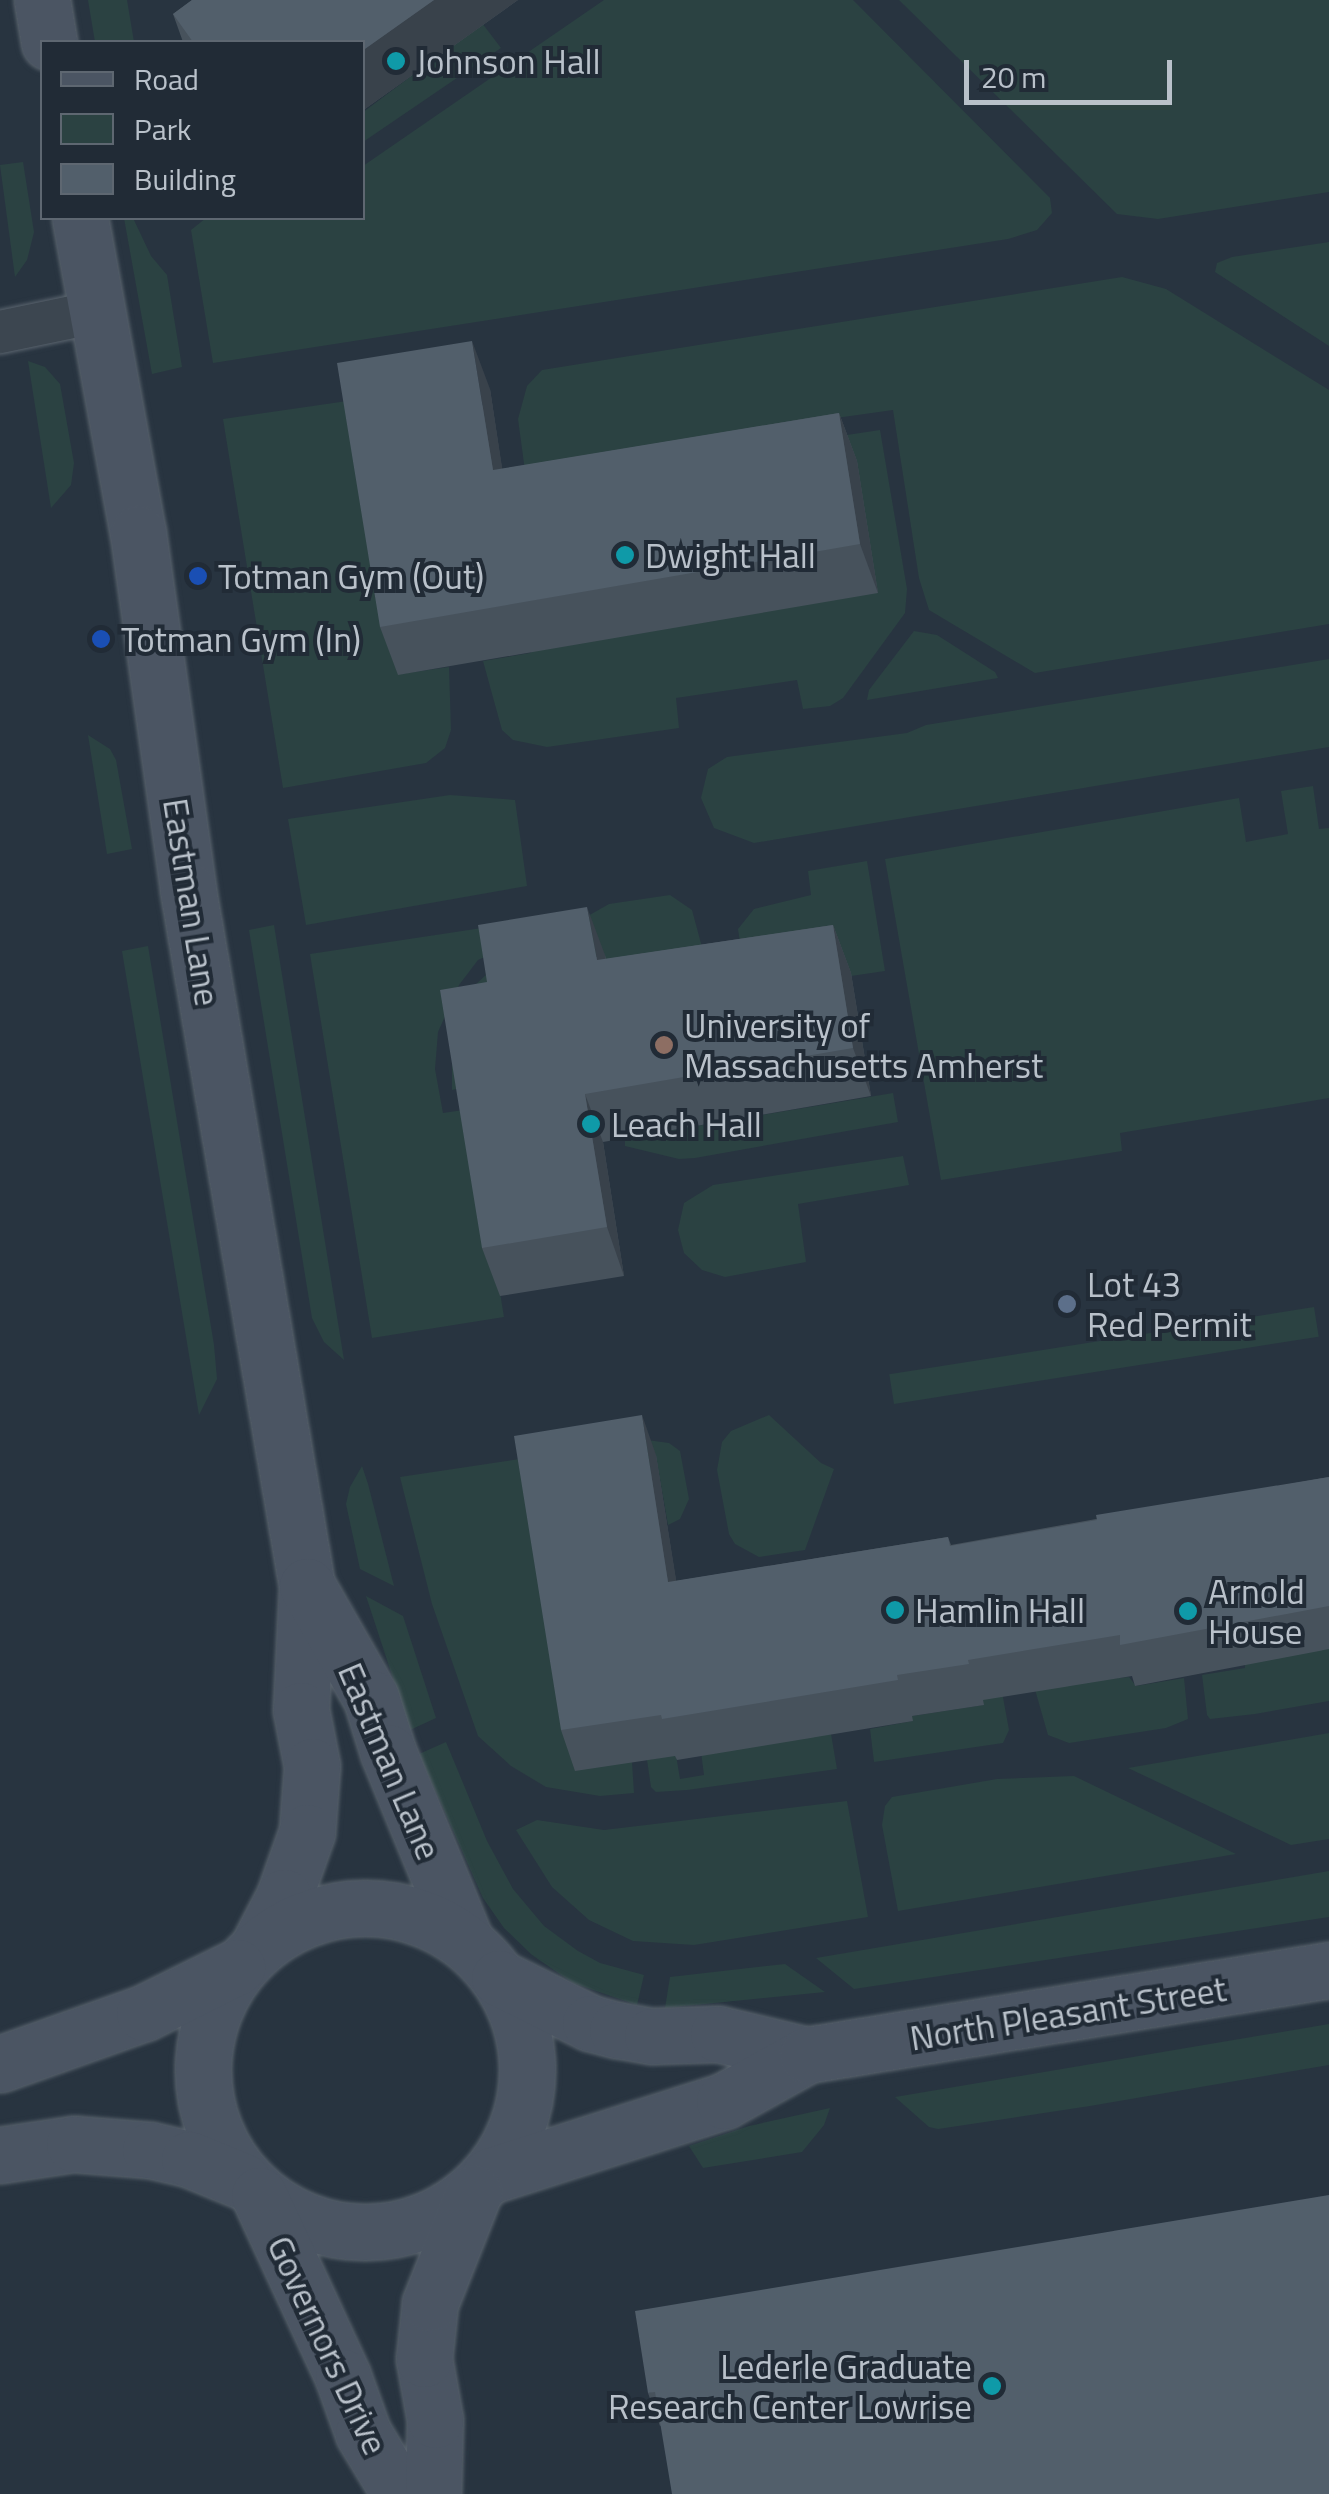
<!DOCTYPE html>
<html>
<head>
<meta charset="utf-8">
<style>
  body { margin:0 }
  #map { position:relative; width:1329px; height:2494px; overflow:hidden; background:#283440; font-family:"Titillium Web",sans-serif }
  div>[style] { position:absolute }
  [style*='--x'] { left:calc(var(--x)*1px); top:calc(var(--y)*1px); width:calc(var(--w)*1px); rotate:calc(var(--a)*1deg) }
  .green>* { inset:0; background:#2b4242; transform-origin:0 0 }
  .roads { filter:drop-shadow(0 0 2px #5a646e) drop-shadow(0 0 2px #5a646e) }
  .lane>* { height:42px; margin:-21px; padding:0 21px; transform-origin:21px; border-radius:21px; background:#3c4650 }
  .secondary>* { height:55px; margin:-27.5px; padding:0 27.5px; transform-origin:27.5px; border-radius:27.5px; background:#4b5563 }
  .secondary>.ring { margin:-27.5px; padding:0; box-sizing:content-box; background:none; border:55px solid #4b5563; border-radius:50% }
  .wall>* { inset:0; background:#47525c }
  .shaded-wall>* { inset:0; background:#39424b }
  .building>* { inset:0; background:#525f6b }
  .dots>* { width:28px; height:28px; translate:-50% -50%; box-sizing:border-box; border:5px solid #212b36; border-radius:50% }
  span { translate:-50% -50%; white-space:nowrap; text-align:center; line-height:1.15; -webkit-text-stroke:8px #212b36; paint-order:stroke }
  .poi-label { font-size:35px; color:#b9c1ca }
  .left { translate:0 -50%; text-align:left }
  .right { translate:-100% -50%; text-align:right }
  .street-label { font-size:35px; color:#b9c1ca }
  .legend { position:absolute; left:40px; top:40px; width:325px; height:180px; box-sizing:border-box; background:#212b36; border:2px solid #5e6771; margin:0; padding:12px 18px; list-style:none; font-size:30px; color:#b9c1ca }
  .legend li { display:flex; align-items:center; gap:20px; height:50px }
  .legend b { width:50px; border:2px solid #5e6771 }
  .scale { position:absolute; left:964px; top:60px; width:208px; height:45px; box-sizing:border-box; border:5px solid #b9c1ca; border-top:0; padding-left:12px; font-size:30px; line-height:35px; white-space:nowrap; color:#b9c1ca; -webkit-text-stroke:8px #212b36; paint-order:stroke }
</style>
</head>
<body>
<div id="map">
  <div class="green">
    <div style="clip-path:polygon(88px 0,127px 0,134px 42px,95px 42px)"></div>
    <div style="clip-path:polygon(604px 0,853px 0,1050px 198px,1052px 213px,1037px 230px,1008px 239px,213px 363px,191px 230px,206px 218px,362px 218px,363px 166px)"></div>
    <div style="clip-path:polygon(899px 0,1329px 0,1329px 192px,1158px 219px,1117px 214px)"></div>
    <div style="clip-path:polygon(482px 23px,501px 48px,363px 142px,362px 113px)"></div>
    <div style="clip-path:polygon(23px 162px,34px 232px,27px 260px,15px 277px,0 165px)"></div>
    <div style="clip-path:polygon(124px 218px,133px 218px,151px 256px,167px 275px,182px 367px,152px 374px)"></div>
    <div style="clip-path:polygon(1329px 242px,1329px 346px,1215px 272px,1217px 263px,1232px 257px)"></div>
    <div style="clip-path:polygon(1122px 277px,1166px 289px,1329px 390px,1329px 624px,1035px 673px,929px 610px,919px 578px,893px 410px,779px 426px,531px 515px,518px 419px,527px 386px,542px 370px)"></div>
    <div style="clip-path:polygon(28px 361px,45px 367px,60px 384px,74px 463px,71px 485px,51px 508px)"></div>
    <div style="clip-path:polygon(361px 399px,400px 674px,449px 667px,451px 730px,445px 748px,426px 763px,283px 788px,223px 419px)"></div>
    <div style="clip-path:polygon(880px 430px,907px 589px,905px 613px,843px 698px,830px 706px,803px 709px,797px 680px,676px 698px,679px 728px,547px 747px,513px 740px,502px 730px,483px 661px,530px 653px,807px 441px)"></div>
    <div style="clip-path:polygon(914px 631px,937px 635px,995px 672px,998px 678px,867px 700px,869px 690px)"></div>
    <div style="clip-path:polygon(1329px 659px,1329px 747px,754px 843px,714px 828px,701px 798px,708px 769px,727px 757px,907px 733px,926px 725px)"></div>
    <div style="clip-path:polygon(88px 735px,110px 749px,116px 760px,132px 849px,107px 854px)"></div>
    <div style="clip-path:polygon(1313px 786px,1319px 829px,1329px 828px,1329px 1098px,1120px 1133px,1122px 1151px,941px 1180px,885px 859px,1239px 798px,1246px 842px,1288px 834px,1281px 791px)"></div>
    <div style="clip-path:polygon(450px 795px,515px 800px,527px 886px,306px 925px,288px 819px)"></div>
    <div style="clip-path:polygon(867px 861px,885px 971px,851px 976px,742px 956px,738px 929px,754px 909px,811px 895px,808px 871px)"></div>
    <div style="clip-path:polygon(670px 895px,692px 910px,706px 962px,609px 980px,604px 955px,466px 1087px,452px 1090px,452px 1032px,473px 987px,489px 972px,609px 904px)"></div>
    <div style="clip-path:polygon(534px 920px,507px 947px,478px 960px,459px 985px,438px 1032px,435px 1069px,443px 1113px,470px 1109px,504px 1317px,372px 1338px,310px 954px)"></div>
    <div style="clip-path:polygon(274px 925px,344px 1360px,324px 1342px,312px 1318px,249px 930px)"></div>
    <div style="clip-path:polygon(148px 946px,214px 1345px,217px 1379px,199px 1415px,122px 951px)"></div>
    <div style="clip-path:polygon(893px 1093px,898px 1122px,695px 1158px,679px 1159px,625px 1146px,625px 1138px)"></div>
    <div style="clip-path:polygon(903px 1156px,909px 1185px,798px 1204px,806px 1262px,725px 1277px,702px 1270px,684px 1253px,678px 1230px,684px 1203px,713px 1185px)"></div>
    <div style="left:1314px;top:1307px;width:30px;height:430px;rotate:81deg"></div>
    <div style="clip-path:polygon(769px 1415px,821px 1463px,834px 1469px,805px 1550px,759px 1557px,735px 1544px,729px 1534px,717px 1470px,722px 1442px,731px 1431px)"></div>
    <div style="clip-path:polygon(647px 1440px,669px 1443px,680px 1451px,689px 1499px,680px 1519px,668px 1525px,656px 1456px,632px 1762px,634px 1793px,600px 1796px,546px 1787px,511px 1766px,478px 1736px,432px 1604px,400px 1477px)"></div>
    <div style="clip-path:polygon(362px 1466px,368px 1484px,394px 1586px,360px 1569px,346px 1504px,350px 1487px)"></div>
    <div style="clip-path:polygon(366px 1596px,403px 1616px,436px 1718px,410px 1730px)"></div>
    <div style="clip-path:polygon(1329px 1648px,1329px 1701px,1255px 1714px,1210px 1719px,1207px 1715px,1202px 1675px,1245px 1668px,1245px 1662px)"></div>
    <div style="clip-path:polygon(1129px 1677px,1136px 1686px,1184px 1678px,1188px 1719px,1166px 1728px,1069px 1743px,1048px 1735px,1034px 1686px)"></div>
    <div style="clip-path:polygon(1002px 1692px,1009px 1730px,1003px 1743px,874px 1762px,870px 1729px,912px 1721px,912px 1716px,983px 1705px,982px 1695px)"></div>
    <div style="clip-path:polygon(1329px 1733px,1329px 1839px,1291px 1845px,1128px 1768px)"></div>
    <div style="clip-path:polygon(831px 1734px,837px 1769px,687px 1790px,656px 1792px,651px 1787px,647px 1760px,676px 1755px,680px 1779px,704px 1775px,701px 1752px)"></div>
    <div style="clip-path:polygon(446px 1742px,487px 1841px,513px 1889px,544px 1926px,578px 1951px,600px 1963px,644px 1975px,637px 2005px,573px 1983px,532px 1955px,504px 1928px,483px 1898px,419px 1754px)"></div>
    <div style="clip-path:polygon(1074px 1776px,1236px 1854px,898px 1911px,882px 1825px,885px 1806px,892px 1797px,997px 1779px)"></div>
    <div style="clip-path:polygon(847px 1801px,868px 1917px,694px 1945px,633px 1941px,589px 1920px,552px 1887px,516px 1830px,537px 1820px,604px 1830px)"></div>
    <div style="clip-path:polygon(1329px 1871px,1329px 1917px,854px 1989px,816px 1958px)"></div>
    <div style="clip-path:polygon(785px 1964px,825px 1992px,665px 2008px,670px 1977px)"></div>
    <div style="clip-path:polygon(1329px 2024px,1329px 2065px,1090px 2106px,938px 2129px,929px 2127px,895px 2097px)"></div>
    <div style="clip-path:polygon(830px 2108px,824px 2125px,802px 2152px,703px 2168px,689px 2146px,749px 2126px)"></div>
  </div>
  <div class="roads">
    <div class="lane">
      <div style="--x:0;--y:332;--w:99;--a:-11.7"></div>
    </div>
    <div class="secondary">
      <div style="--x:42;--y:0;--w:43;--a:80.5"></div>
      <div style="--x:80;--y:218;--w:320;--a:79.6"></div>
      <div style="--x:138;--y:533;--w:360;--a:82"></div>
      <div style="--x:188;--y:890;--w:706;--a:80.3"></div>
      <div style="--x:307;--y:1586;--w:124;--a:92.8"></div>
      <div style="--x:301;--y:1710;--w:57;--a:78.9"></div>
      <div style="--x:312;--y:1766;--w:66;--a:94.3"></div>
      <div style="--x:307;--y:1832;--w:69;--a:109.5"></div>
      <div style="--x:284;--y:1897;--w:54;--a:117.5"></div>
      <div style="--x:307;--y:1586;--w:129;--a:60.3"></div>
      <div style="--x:371;--y:1698;--w:57;--a:72.5"></div>
      <div style="--x:388;--y:1752;--w:203;--a:67.7"></div>
      <div class="ring" style="left:203px;top:1908px;width:269px;height:269px"></div>
      <div style="--x:499;--y:1978;--w:102;--a:26.3"></div>
      <div style="--x:590;--y:2023;--w:28;--a:15"></div>
      <div style="--x:617;--y:2030;--w:36;--a:10"></div>
      <div style="--x:652;--y:2036;--w:66;--a:-1.7"></div>
      <div style="--x:718;--y:2034;--w:91;--a:13.3"></div>
      <div style="--x:0;--y:2064;--w:153;--a:-19.5"></div>
      <div style="--x:144;--y:2013;--w:104;--a:-26.3"></div>
      <div style="--x:0;--y:2155;--w:75;--a:-8.5"></div>
      <div style="--x:74;--y:2144;--w:76;--a:4.5"></div>
      <div style="--x:150;--y:2150;--w:40;--a:13"></div>
      <div style="--x:189;--y:2159;--w:58;--a:22.2"></div>
      <div style="--x:489;--y:2176;--w:247;--a:-17.7"></div>
      <div style="--x:724;--y:2101;--w:95;--a:-29"></div>
      <div style="--x:807;--y:2055;--w:529;--a:-9.25"></div>
      <div style="--x:259;--y:2195;--w:200;--a:65.2"></div>
      <div style="--x:343;--y:2377;--w:59;--a:70.3"></div>
      <div style="--x:363;--y:2433;--w:71;--a:58.8"></div>
      <div style="--x:433;--y:2494;--w:74;--a:-88.5"></div>
      <div style="--x:435;--y:2420;--w:62;--a:-100.2"></div>
      <div style="--x:424;--y:2359;--w:56;--a:-83.9"></div>
      <div style="--x:430;--y:2303;--w:119;--a:-68.4"></div>
    </div>
  </div>
  <div class="wall">
    <div style="clip-path:polygon(192px 0,518px 0,362px 111px,362px 42px,183px 42px,173px 14px)"></div>
    <div style="clip-path:polygon(490px 389px,502px 469px,839px 413px,857px 461px,878px 593px,398px 675px,380px 627px)"></div>
    <div style="clip-path:polygon(833px 925px,851px 973px,871px 1096px,603px 1142px,624px 1276px,500px 1296px,482px 1248px,487px 982px,605px 955px,606px 959px)"></div>
    <div style="clip-path:polygon(656px 1455px,676px 1581px,948px 1537px,951px 1545px,1329px 1477px,1329px 1649px,1135px 1686px,1132px 1676px,983px 1700px,984px 1705px,912px 1716px,913px 1721px,677px 1760px,675px 1756px,575px 1771px,561px 1730px)"></div>
    <div style="clip-path:polygon(1329px 2195px,660px 2426px,648px 2393px)"></div>
  </div>
  <div class="shaded-wall">
    <div style="clip-path:polygon(434px 0,518px 0,362px 111px,362px 51px)"></div>
    <div style="clip-path:polygon(472px 341px,490px 389px,510px 519px,493px 470px)"></div>
    <div style="clip-path:polygon(839px 413px,857px 461px,878px 593px,860px 544px)"></div>
    <div style="clip-path:polygon(587px 907px,605px 955px,614px 1008px,597px 960px)"></div>
    <div style="clip-path:polygon(833px 925px,851px 973px,871px 1096px,853px 1048px)"></div>
    <div style="clip-path:polygon(585px 1094px,603px 1142px,624px 1276px,607px 1227px)"></div>
    <div style="clip-path:polygon(642px 1415px,656px 1455px,683px 1623px,668px 1582px)"></div>
  </div>
  <div class="building">
    <div style="clip-path:polygon(192px 0,434px 0,362px 51px,362px 42px,193px 42px,173px 14px)"></div>
    <div style="clip-path:polygon(472px 341px,493px 470px,839px 413px,860px 544px,380px 627px,337px 363px)"></div>
    <div style="clip-path:polygon(587px 907px,597px 960px,833px 925px,853px 1048px,585px 1094px,607px 1227px,482px 1248px,440px 990px,487px 982px,478px 925px)"></div>
    <div style="clip-path:polygon(642px 1415px,668px 1582px,948px 1537px,950px 1546px,1097px 1520px,1096px 1515px,1329px 1477px,1329px 1606px,1120px 1645px,1120px 1635px,968px 1660px,969px 1664px,897px 1675px,898px 1680px,662px 1719px,661px 1715px,561px 1730px,514px 1436px)"></div>
    <div style="clip-path:polygon(1329px 2195px,1329px 2494px,672px 2494px,655px 2392px,648px 2393px,635px 2311px)"></div>
  </div>
  <div class="dots">
    <div style="left:396px;top:61px;background:#0f9aa8"></div>
    <div style="left:625px;top:555px;background:#0f9aa8"></div>
    <div style="left:198px;top:576px;background:#1a4fb4"></div>
    <div style="left:101px;top:639px;background:#1a4fb4"></div>
    <div style="left:664px;top:1045px;background:#8d6e63"></div>
    <div style="left:591px;top:1124px;background:#0f9aa8"></div>
    <div style="left:1067px;top:1304px;background:#5c6f8a"></div>
    <div style="left:895px;top:1610px;background:#0f9aa8"></div>
    <div style="left:1188px;top:1611px;background:#0f9aa8"></div>
    <div style="left:992px;top:2386px;background:#0f9aa8"></div>
  </div>
  <div class="poi-label">
    <span class="left" style="left:416px;top:61px">Johnson Hall</span>
    <span class="left" style="left:645px;top:555px">Dwight Hall</span>
    <span class="left" style="left:218px;top:576px">Totman Gym (Out)</span>
    <span class="left" style="left:121px;top:639px">Totman Gym (In)</span>
    <span class="left" style="left:684px;top:1045px">University of<br>Massachusetts Amherst</span>
    <span class="left" style="left:611px;top:1124px">Leach Hall</span>
    <span class="left" style="left:1087px;top:1304px">Lot 43<br>Red Permit</span>
    <span class="left" style="left:1208px;top:1611px">Arnold<br>House</span>
    <span class="left" style="left:915px;top:1610px">Hamlin Hall</span>
    <span class="right" style="left:972px;top:2386px">Lederle Graduate<br>Research Center Lowrise</span>
  </div>
  <div class="street-label">
    <span style="left:192px;top:902px;rotate:81deg">Eastman Lane</span>
    <span style="left:390px;top:1761px;rotate:67deg">Eastman Lane</span>
    <span style="left:1068px;top:2013px;rotate:-9deg">North Pleasant Street</span>
    <span style="left:328px;top:2345px;rotate:65deg">Governors Drive</span>
  </div>
  <ul class="legend">
  <li><b style="height:12px;background:#4b5563"></b>Road</li>
  <li><b style="height:28px;background:#2b4242"></b>Park</li>
  <li><b style="height:28px;background:#525f6b"></b>Building</li>
  </ul>
  <div class="scale">20 m</div>
</div>
</body>
</html>
